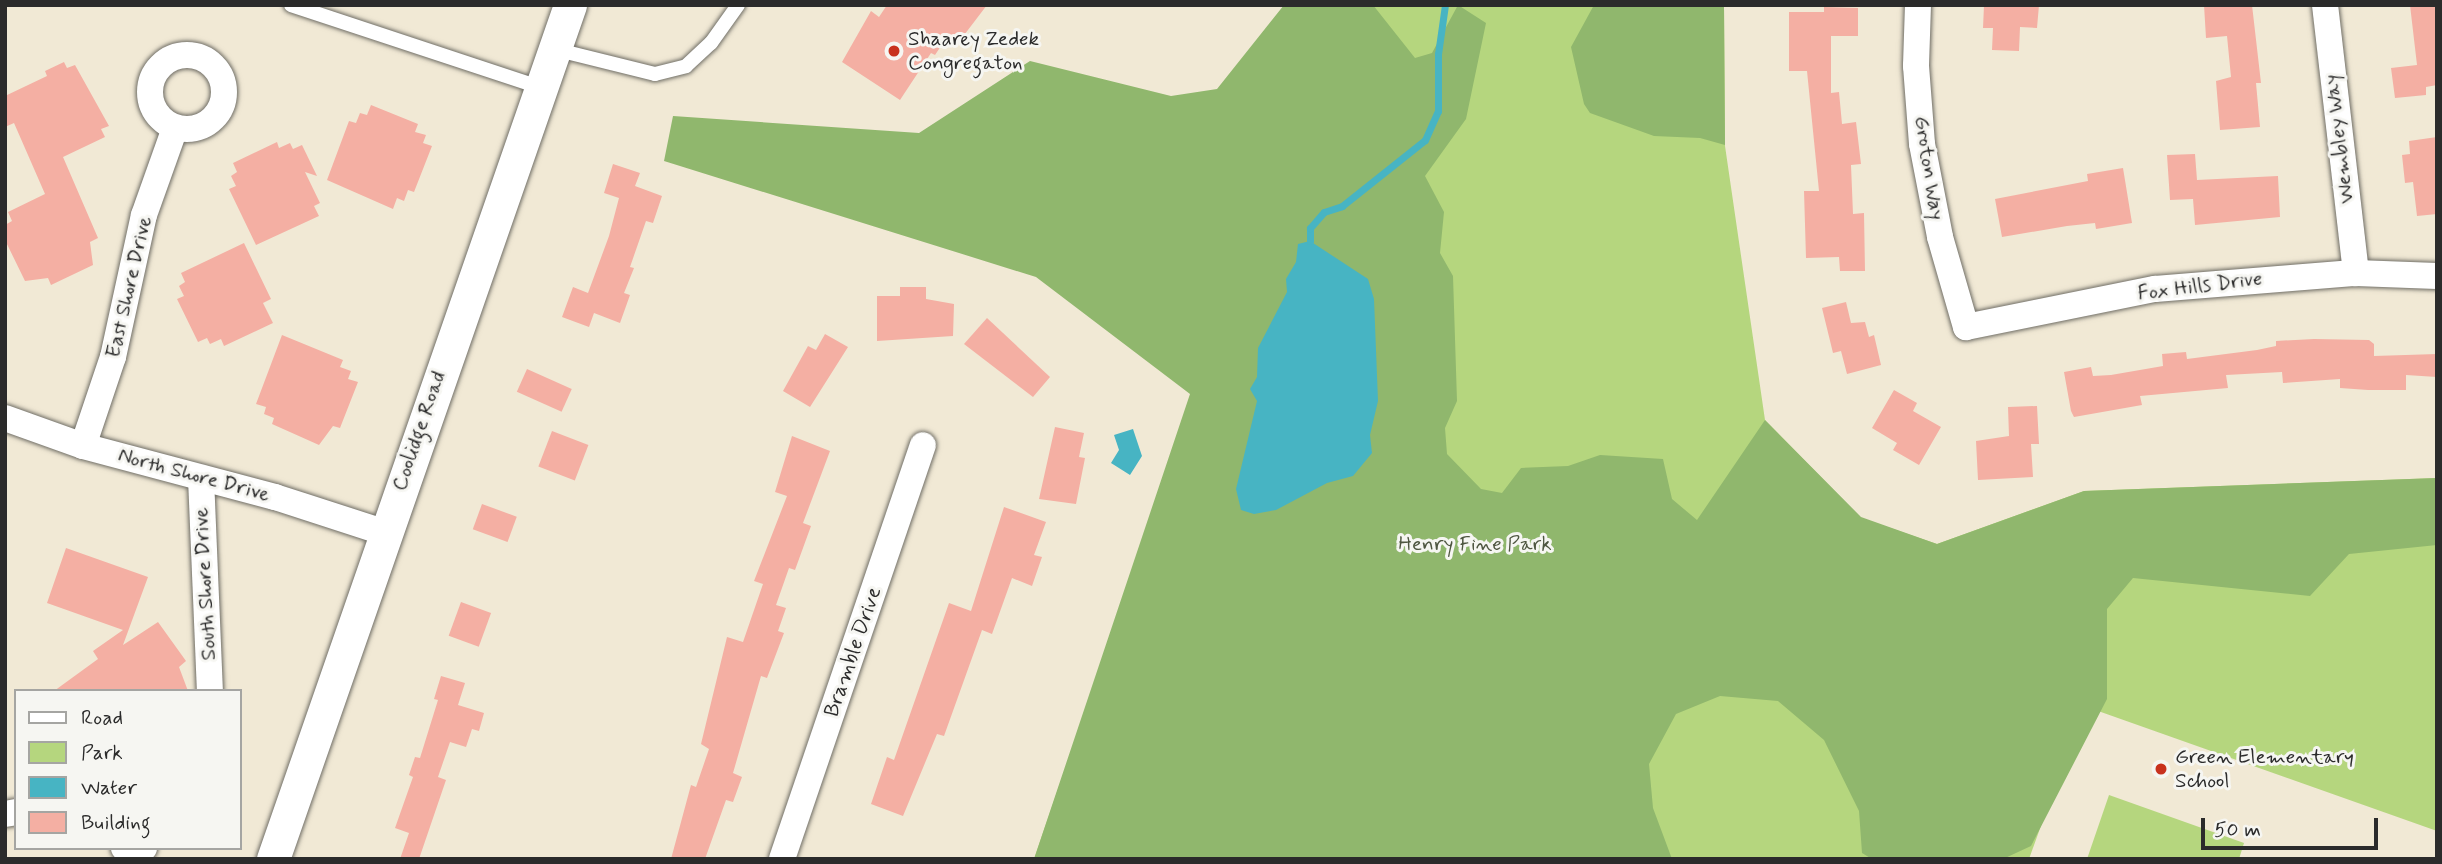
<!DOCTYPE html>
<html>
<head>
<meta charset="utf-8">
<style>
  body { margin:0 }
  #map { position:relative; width:2442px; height:864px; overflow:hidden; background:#f1e9d5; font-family:Mynerve,sans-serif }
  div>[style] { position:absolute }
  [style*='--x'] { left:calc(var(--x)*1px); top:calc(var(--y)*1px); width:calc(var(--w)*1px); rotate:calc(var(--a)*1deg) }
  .green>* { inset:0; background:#b5d67e }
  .forest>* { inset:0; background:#90b76d }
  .water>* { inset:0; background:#47b4c3 }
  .stream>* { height:7px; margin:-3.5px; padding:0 3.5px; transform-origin:3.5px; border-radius:3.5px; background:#47b4c3 }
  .building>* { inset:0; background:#f4afa3; transform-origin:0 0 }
  .roads { filter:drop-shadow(0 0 2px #706e66) drop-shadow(0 0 2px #706e66) }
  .service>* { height:14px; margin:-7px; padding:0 7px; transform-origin:7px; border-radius:7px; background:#fff }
  .minor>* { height:26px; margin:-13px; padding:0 13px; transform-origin:13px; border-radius:13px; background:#fff }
  .minor>.ring { margin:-13px; padding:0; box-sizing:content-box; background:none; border:26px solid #fff; border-radius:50% }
  .tertiary>* { height:33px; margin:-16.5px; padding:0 16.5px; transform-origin:16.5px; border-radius:16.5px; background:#fff }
  .dots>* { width:19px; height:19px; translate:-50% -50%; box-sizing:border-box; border:4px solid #f6f6f2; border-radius:50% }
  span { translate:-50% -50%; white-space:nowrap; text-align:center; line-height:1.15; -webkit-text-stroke:6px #f6f6f2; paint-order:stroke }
  .poi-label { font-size:21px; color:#2b2b2b }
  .left { translate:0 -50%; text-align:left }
  .street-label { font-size:21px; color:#2b2b2b }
  .park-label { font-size:21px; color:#4e5640 }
  .frame { position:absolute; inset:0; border:7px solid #2b2b2b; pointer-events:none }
  .legend { position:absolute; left:14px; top:689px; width:228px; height:161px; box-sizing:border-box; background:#f6f6f2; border:2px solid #a5a5a2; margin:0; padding:9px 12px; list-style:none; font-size:21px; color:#2b2b2b }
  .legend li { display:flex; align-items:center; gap:14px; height:35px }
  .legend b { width:35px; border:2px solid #a5a5a2 }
  .scale { position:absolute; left:2201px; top:818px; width:177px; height:32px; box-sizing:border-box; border:4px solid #2b2b2b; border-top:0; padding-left:9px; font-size:21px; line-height:24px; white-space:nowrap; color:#2b2b2b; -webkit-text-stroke:5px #f6f6f2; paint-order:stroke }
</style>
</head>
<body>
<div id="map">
  <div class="green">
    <div style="clip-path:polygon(1327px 5px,1724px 5px,1725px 146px,1765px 420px,1861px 518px,1937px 544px,2084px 491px,2437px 478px,2437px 831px,2084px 706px,2029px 859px,1034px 859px)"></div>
    <div style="clip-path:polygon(2109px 795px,2244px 843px,2239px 859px,2087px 859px)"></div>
  </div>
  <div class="forest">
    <div style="clip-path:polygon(1284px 5px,1373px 5px,1415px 58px,1432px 53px,1458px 5px,1486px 23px,1466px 119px,1425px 176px,1444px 212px,1440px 253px,1453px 276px,1457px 401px,1445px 428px,1447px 454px,1481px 489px,1502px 493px,1521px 468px,1568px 466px,1600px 455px,1663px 459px,1672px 499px,1697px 520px,1765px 420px,1861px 517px,1937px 544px,2084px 491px,2437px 478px,2437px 545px,2349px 554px,2310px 596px,2133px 578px,2107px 609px,2107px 699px,2031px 846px,2003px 859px,1872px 859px,1862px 853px,1859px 811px,1824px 740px,1778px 701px,1720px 696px,1676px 714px,1649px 764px,1653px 808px,1672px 859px,1034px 859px,1190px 394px,1036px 277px,664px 161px,673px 116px,919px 133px,1030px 61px,1171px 96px,1217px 89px)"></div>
    <div style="clip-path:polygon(1594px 5px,1724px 5px,1725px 145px,1700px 138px,1654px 136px,1590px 113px,1584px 104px,1571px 47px)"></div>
  </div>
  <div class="water">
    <div style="clip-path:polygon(1310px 241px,1368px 279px,1374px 299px,1378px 401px,1370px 435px,1372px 453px,1353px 476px,1327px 483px,1276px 510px,1254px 514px,1241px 510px,1236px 489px,1257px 401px,1250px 389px,1257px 377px,1258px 348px,1287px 292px,1286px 279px,1296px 262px,1298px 244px)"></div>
    <div style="clip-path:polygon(1133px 429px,1142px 456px,1130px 475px,1111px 463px,1119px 450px,1114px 435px)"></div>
  </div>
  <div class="stream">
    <div style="--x:1310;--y:241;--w:13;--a:-90"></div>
    <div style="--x:1310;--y:228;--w:21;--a:-49"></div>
    <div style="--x:1324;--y:212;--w:19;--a:-18"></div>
    <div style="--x:1342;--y:206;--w:106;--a:-38.5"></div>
    <div style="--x:1425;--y:140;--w:32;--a:-66"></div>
    <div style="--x:1438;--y:111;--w:57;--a:-90"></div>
    <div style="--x:1438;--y:54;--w:49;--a:-81.9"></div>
  </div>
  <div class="building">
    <div style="clip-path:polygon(887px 5px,987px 5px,955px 47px,945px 40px,935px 55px,931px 53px,900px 100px,842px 62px,871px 11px,879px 17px)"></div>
    <div style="clip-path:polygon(1984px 5px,2039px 5px,2037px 28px,2020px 27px,2019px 51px,1992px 50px,1993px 28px,1983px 28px)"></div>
    <div style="clip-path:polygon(2204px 5px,2252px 5px,2261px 83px,2256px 83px,2260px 127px,2220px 130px,2216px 81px,2231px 77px,2227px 36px,2206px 38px)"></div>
    <div style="clip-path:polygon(2410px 5px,2437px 5px,2437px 85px,2426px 87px,2426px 95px,2395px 98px,2391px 68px,2417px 65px)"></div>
    <div style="clip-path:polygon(1824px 7px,1858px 8px,1858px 36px,1831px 36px,1831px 93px,1839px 92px,1842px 124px,1856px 122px,1861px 164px,1851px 165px,1853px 214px,1864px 213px,1865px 271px,1840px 271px,1839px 257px,1806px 258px,1804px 191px,1819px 191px,1807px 71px,1789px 71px,1789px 12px,1824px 12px)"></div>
    <div style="clip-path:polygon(64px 62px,67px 68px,75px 65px,109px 126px,101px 129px,105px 137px,63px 157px,98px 238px,90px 242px,93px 265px,51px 285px,48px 278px,25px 281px,5px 240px,5px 225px,12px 221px,8px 212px,45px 194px,14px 123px,5px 127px,5px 96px,47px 76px,45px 71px)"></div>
    <div style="clip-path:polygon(371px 105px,418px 124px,415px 132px,426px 135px,423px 143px,432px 146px,414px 192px,408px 190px,404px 201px,397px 198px,393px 209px,327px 180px,349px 121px,356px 123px,360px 113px,367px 115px)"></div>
    <div style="clip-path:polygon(2437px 137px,2437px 214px,2417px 216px,2413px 182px,2405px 183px,2402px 155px,2410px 154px,2409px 141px)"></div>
    <div style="clip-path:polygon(277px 142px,279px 148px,290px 143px,293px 149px,302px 145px,317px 176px,305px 172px,320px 203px,314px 206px,319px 216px,256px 245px,229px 189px,236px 186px,231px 176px,237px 172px,233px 163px)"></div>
    <div style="clip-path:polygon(2195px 154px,2197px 180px,2278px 176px,2280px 217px,2195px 225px,2193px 199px,2170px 200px,2167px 155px)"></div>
    <div style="clip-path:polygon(613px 164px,640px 173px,635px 186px,662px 196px,653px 223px,646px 221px,630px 267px,634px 268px,624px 293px,630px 295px,620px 323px,594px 313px,589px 327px,562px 317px,573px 287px,588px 293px,609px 236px,619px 198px,604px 193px)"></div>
    <div style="clip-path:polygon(2123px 168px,2132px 223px,2096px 229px,2095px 223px,2067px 226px,2002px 237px,1995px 199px,2088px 181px,2087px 174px)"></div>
    <div style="clip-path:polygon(244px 243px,271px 299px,263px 303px,273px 323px,224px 346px,221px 339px,210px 344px,207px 338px,198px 342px,177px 299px,184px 296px,179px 286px,185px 282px,181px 273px)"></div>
    <div style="clip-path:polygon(900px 287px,926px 287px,926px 299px,954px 304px,953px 336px,877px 341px,877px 296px,900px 296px)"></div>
    <div style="clip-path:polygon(1846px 302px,1851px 323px,1865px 322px,1869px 337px,1874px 335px,1881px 365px,1847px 374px,1841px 351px,1833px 353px,1822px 308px)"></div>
    <div style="clip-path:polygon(987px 318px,1050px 377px,1033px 397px,964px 344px)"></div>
    <div style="clip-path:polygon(825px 334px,848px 347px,810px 407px,783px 391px,808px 346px,816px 350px)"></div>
    <div style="clip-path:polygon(282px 335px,343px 360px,340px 367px,351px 371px,348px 379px,358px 382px,340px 428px,333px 426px,319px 445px,272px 424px,274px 418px,264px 414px,266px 407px,256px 404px)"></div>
    <div style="clip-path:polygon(2314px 339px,2369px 340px,2374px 344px,2374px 356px,2437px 354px,2437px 377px,2406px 375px,2406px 390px,2368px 390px,2340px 388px,2340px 379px,2283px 383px,2282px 372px,2226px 375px,2228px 388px,2140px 396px,2142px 405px,2074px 417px,2071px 411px,2064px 372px,2091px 367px,2093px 376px,2111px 375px,2163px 366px,2162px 354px,2186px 352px,2187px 359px,2257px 350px,2276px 346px,2276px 341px)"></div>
    <div style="left:527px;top:369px;width:49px;height:25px;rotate:24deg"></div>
    <div style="clip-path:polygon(1894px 390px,1917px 403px,1913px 411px,1941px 427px,1919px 465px,1893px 450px,1897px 443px,1872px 428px)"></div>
    <div style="clip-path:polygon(2037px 406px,2039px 444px,2031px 444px,2033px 477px,1978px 480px,1976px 441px,2009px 436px,2008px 407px)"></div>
    <div style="clip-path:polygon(1055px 427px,1084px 433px,1079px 457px,1085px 458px,1076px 504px,1039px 499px)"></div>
    <div style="left:552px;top:431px;width:39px;height:38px;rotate:21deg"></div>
    <div style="clip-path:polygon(792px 436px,830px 451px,803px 523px,811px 526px,795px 570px,789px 568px,776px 605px,786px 608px,778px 631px,784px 633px,767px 678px,761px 676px,733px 773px,742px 777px,733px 802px,726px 800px,705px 859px,671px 859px,691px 785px,696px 787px,709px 749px,701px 744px,727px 637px,743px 642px,763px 584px,754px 581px,787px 496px,775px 492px)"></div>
    <div style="left:482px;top:504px;width:37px;height:27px;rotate:20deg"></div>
    <div style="clip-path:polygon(1004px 507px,1046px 522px,1034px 555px,1042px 557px,1032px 586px,1012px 578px,992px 634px,982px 630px,944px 736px,937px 734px,903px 816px,871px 804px,887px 757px,894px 760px,949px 603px,971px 611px)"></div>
    <div style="clip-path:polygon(66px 548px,148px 577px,123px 645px,158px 622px,186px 661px,179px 667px,188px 691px,54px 691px,98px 659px,93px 651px,123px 630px,47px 603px)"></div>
    <div style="left:461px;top:602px;width:32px;height:36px;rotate:20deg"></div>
    <div style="clip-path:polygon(441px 676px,465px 683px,458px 705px,484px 713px,479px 731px,472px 729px,466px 747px,450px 742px,438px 777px,446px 780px,419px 859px,400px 859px,409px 833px,395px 828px,413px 777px,409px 775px,415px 757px,420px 758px,438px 700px,434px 699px)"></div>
  </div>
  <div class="roads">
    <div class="service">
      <div style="--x:291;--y:5;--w:261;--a:18.3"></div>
      <div style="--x:554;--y:49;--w:104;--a:13.9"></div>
      <div style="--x:655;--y:74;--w:32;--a:-14"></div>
      <div style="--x:686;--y:66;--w:34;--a:-43"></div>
      <div style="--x:711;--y:43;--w:47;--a:-54.6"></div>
    </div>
    <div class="minor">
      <div style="--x:1918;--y:5;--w:61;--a:91.9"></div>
      <div style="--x:1916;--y:66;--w:78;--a:85.6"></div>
      <div style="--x:1922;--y:144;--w:95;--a:79"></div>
      <div style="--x:1940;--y:237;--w:94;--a:73.9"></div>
      <div style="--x:1966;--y:327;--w:193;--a:-11.4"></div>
      <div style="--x:2155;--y:289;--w:202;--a:-4.6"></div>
      <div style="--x:2356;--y:273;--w:81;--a:2.1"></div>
      <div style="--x:2325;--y:5;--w:270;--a:83.4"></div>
      <div class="ring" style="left:150px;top:55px;width:48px;height:48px"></div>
      <div style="--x:5;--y:418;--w:83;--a:19.7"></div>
      <div style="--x:83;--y:446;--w:199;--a:14.9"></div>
      <div style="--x:275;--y:497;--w:114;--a:18"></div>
      <div style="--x:83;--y:446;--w:94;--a:-71.4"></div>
      <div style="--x:113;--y:357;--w:145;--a:-77.7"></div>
      <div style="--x:144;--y:215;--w:92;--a:-70.4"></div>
      <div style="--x:201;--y:478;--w:213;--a:87.6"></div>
      <div style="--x:5;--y:814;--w:11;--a:-10"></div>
      <div style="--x:124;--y:848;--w:20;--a:0"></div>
      <div style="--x:782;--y:859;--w:437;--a:-71.2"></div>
    </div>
    <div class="tertiary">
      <div style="--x:273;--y:859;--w:904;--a:-70.82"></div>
    </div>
  </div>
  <div class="dots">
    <div style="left:894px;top:51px;background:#c8321e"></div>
    <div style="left:2161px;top:769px;background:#c8321e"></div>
  </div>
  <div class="poi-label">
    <span class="left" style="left:908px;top:51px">Shaarey Zedek<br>Congregaton</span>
    <span class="left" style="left:2175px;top:769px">Green Elementary<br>School</span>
  </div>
  <div class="street-label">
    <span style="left:2339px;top:139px;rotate:-97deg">Wembley Way</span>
    <span style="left:1929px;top:168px;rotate:81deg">Groton Way</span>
    <span style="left:2200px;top:286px;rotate:-7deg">Fox Hills Drive</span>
    <span style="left:129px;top:287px;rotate:-77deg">East Shore Drive</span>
    <span style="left:419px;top:431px;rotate:-71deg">Coolidge Road</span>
    <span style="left:194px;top:475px;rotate:15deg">North Shore Drive</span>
    <span style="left:205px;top:584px;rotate:-93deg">South Shore Drive</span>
    <span style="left:853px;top:652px;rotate:-71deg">Bramble Drive</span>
  </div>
  <div class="park-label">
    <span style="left:1475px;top:544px">Henry Fine Park</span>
  </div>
  <div class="frame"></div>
  <ul class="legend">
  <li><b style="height:9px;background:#fff"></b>Road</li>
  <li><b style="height:19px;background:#b5d67e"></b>Park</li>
  <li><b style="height:19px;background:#47b4c3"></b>Water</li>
  <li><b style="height:19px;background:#f4afa3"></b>Building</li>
  </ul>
  <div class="scale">50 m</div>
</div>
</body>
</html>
